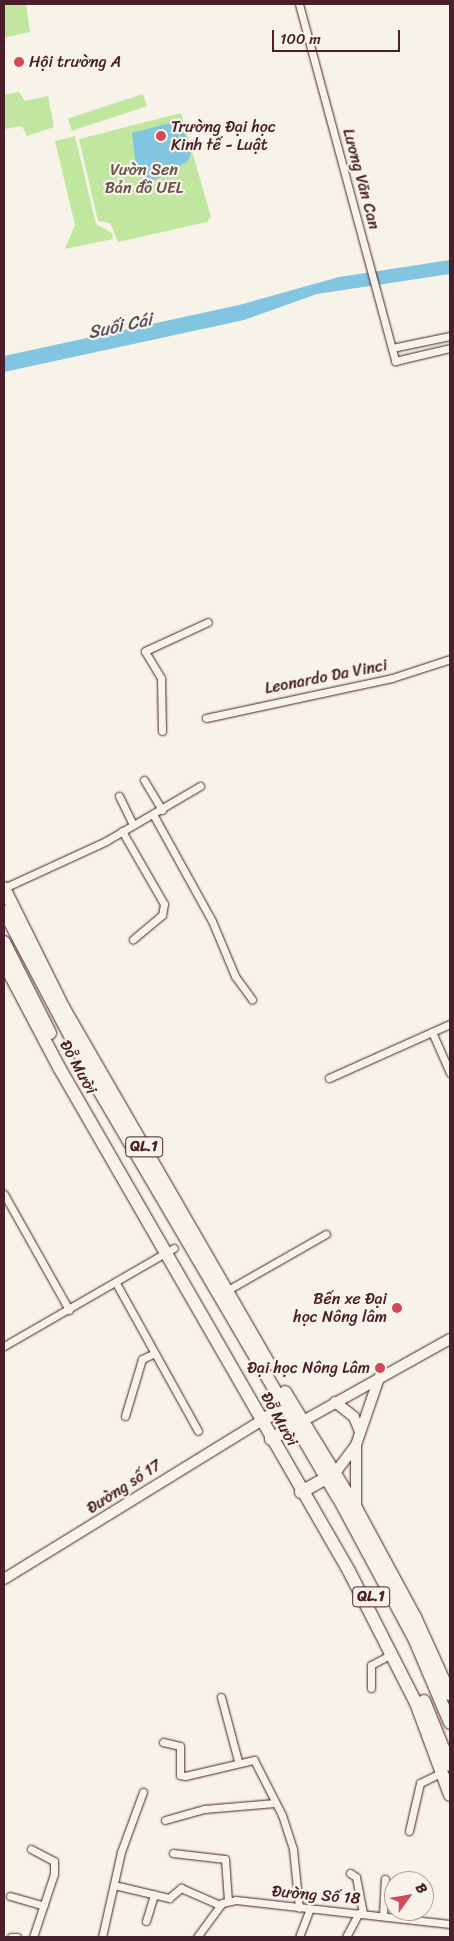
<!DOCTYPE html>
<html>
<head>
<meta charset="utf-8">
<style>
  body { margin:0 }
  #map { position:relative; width:454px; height:1941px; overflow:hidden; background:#f7f3e8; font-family:Sriracha,sans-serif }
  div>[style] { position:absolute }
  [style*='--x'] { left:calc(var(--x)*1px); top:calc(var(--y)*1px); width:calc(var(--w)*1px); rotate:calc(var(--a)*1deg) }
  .green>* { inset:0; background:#c1e6a0; transform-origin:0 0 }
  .water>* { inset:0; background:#81c5e1 }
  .roads { filter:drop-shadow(0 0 1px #4a1f2b) drop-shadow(0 0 1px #4a1f2b) }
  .street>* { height:7px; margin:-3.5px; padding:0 3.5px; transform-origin:3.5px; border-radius:3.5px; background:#f7f3e8 }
  .secondary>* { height:10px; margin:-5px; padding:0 5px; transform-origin:5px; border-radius:5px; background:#f7f3e8 }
  .highway>* { height:12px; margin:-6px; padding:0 6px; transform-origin:6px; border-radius:6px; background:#f7f3e8 }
  .dots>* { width:14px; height:14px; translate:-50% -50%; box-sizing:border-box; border:2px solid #f7f3e8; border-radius:50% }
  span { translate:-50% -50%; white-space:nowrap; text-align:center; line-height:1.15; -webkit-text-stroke:4.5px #f7f3e8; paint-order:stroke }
  .shield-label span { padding:1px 4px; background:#f7f3e8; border:1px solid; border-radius:4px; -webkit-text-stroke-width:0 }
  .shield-label { font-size:15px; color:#4a1f2b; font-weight:700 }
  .poi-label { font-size:16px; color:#4a1f2b }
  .left { translate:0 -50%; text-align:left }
  .right { translate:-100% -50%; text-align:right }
  .park-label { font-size:16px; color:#685148 }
  .street-label { font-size:16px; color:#4a1f2b }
  .water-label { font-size:18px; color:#5a5162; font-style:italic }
  .frame { position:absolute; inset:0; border:5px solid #4a1f2b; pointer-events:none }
  .north { position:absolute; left:384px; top:1871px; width:50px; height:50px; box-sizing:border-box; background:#f7f3e8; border:1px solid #b29e9c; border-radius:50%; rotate:58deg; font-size:14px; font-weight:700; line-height:20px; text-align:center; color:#4a1f2b }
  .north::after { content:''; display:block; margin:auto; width:18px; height:22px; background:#d1495b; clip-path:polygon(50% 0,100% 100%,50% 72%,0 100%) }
  .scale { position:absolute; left:272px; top:30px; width:128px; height:22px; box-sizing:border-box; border:2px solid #4a1f2b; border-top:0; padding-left:6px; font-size:15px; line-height:18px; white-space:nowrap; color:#4a1f2b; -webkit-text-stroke:4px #f7f3e8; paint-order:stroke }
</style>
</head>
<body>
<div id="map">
  <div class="green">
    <div style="clip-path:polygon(4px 4px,26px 4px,30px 32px,4px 38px)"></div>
    <div style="clip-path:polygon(19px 92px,25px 101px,48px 96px,54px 127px,27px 136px,22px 126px,4px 129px,4px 95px)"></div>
    <div style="left:143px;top:94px;width:13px;height:79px;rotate:72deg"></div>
    <div style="clip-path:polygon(181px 113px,211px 217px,207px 222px,118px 242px,110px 223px,98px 221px,79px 139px)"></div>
    <div style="clip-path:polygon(75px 136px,96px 224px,112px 233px,113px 239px,65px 249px,75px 225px,55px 141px)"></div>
  </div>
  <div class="water">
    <div style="clip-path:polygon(181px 120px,191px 153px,188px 161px,155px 180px,144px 177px,136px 167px,132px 133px)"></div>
    <div style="clip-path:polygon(450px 260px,450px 274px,317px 294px,244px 320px,4px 372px,4px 356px,239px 305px,339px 277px)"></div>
  </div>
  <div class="roads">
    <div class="street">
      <div style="--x:299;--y:4;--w:370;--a:74.9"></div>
      <div style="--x:395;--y:361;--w:57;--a:-13.3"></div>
      <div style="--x:392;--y:348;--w:59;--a:-11.7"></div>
      <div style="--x:206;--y:718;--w:190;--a:-12.1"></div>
      <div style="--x:392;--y:678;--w:61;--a:-18.1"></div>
      <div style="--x:162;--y:731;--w:53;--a:-91.1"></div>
      <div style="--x:161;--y:678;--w:31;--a:-121"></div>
      <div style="--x:145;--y:651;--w:69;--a:-24.7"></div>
      <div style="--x:144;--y:780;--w:35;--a:59"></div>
      <div style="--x:119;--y:796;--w:32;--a:64"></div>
      <div style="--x:154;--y:816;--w:120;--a:61.1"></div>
      <div style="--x:212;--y:921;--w:60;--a:67.3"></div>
      <div style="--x:235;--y:976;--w:29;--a:54"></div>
      <div style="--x:122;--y:831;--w:84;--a:60.1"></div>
      <div style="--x:164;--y:904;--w:11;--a:100"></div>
      <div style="--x:162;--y:915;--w:38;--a:140"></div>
      <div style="--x:4;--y:888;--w:112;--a:-24.7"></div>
      <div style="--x:106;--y:841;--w:109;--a:-30.3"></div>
      <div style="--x:432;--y:1032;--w:45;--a:66.3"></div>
      <div style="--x:329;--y:1078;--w:133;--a:-24.1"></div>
      <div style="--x:4;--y:1194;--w:133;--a:60.7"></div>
      <div style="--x:116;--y:1283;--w:169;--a:61"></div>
      <div style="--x:226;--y:1291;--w:115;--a:-29.7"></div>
      <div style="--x:4;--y:1346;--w:196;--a:-30"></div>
      <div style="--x:125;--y:1416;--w:59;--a:-73.4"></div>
      <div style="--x:142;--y:1359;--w:14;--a:-25"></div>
      <div style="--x:371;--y:1688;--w:23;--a:-90"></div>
      <div style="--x:371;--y:1665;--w:24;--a:-28"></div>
      <div style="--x:221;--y:1697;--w:66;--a:75.1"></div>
      <div style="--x:163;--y:1742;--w:17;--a:13"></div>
      <div style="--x:180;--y:1746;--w:29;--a:90"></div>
      <div style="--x:180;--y:1775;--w:5;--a:11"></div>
      <div style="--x:185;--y:1776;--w:71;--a:-13.1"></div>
      <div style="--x:254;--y:1760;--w:62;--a:63"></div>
      <div style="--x:282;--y:1815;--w:36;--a:72"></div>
      <div style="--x:293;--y:1849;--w:59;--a:84.2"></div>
      <div style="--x:165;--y:1820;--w:41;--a:-15.8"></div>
      <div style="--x:204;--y:1809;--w:71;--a:-4.8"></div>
      <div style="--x:409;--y:1831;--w:49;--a:-77.1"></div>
      <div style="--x:420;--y:1783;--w:25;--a:-26"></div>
      <div style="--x:31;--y:1849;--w:26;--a:28"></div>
      <div style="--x:54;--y:1861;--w:13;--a:90"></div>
      <div style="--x:54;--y:1874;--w:66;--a:108.4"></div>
      <div style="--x:173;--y:1853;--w:52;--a:6.6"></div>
      <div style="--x:225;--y:1859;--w:42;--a:85.9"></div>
      <div style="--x:350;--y:1873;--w:7;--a:34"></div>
      <div style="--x:356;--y:1877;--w:37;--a:79"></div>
      <div style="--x:114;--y:1885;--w:57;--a:13.3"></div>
      <div style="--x:169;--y:1898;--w:16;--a:-40"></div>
      <div style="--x:181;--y:1888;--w:43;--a:23.6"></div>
      <div style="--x:10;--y:1896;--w:35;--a:16"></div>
      <div style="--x:383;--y:1915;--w:36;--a:-87"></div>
      <div style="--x:146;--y:1921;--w:28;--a:-73"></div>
      <div style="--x:11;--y:1937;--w:6;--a:0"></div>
      <div style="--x:102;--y:1937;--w:87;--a:-77.4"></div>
      <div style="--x:121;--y:1852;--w:64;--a:-69.9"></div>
      <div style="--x:197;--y:1937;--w:42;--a:-53.7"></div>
      <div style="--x:222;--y:1903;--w:14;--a:-12"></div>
      <div style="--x:236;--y:1900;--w:215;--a:6.4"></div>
      <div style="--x:299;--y:1937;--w:30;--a:-69"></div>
      <div style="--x:346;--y:1937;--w:27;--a:-62"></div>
    </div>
    <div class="secondary">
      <div style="--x:335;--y:1402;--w:24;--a:38"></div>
      <div style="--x:354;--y:1417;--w:16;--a:68"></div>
      <div style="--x:303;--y:1421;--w:168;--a:-29.2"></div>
      <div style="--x:356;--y:1445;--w:63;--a:90"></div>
      <div style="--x:335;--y:1473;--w:35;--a:-53"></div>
      <div style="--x:356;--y:1445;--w:71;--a:-71.1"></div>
      <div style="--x:4;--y:1579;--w:302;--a:-31.6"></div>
    </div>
    <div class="highway">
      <div style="--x:4;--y:888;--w:133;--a:63.6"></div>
      <div style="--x:63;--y:1007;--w:412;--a:60"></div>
      <div style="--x:4;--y:911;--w:199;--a:62.1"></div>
      <div style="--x:97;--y:1087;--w:476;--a:59.6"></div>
      <div style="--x:338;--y:1497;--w:160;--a:61.7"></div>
      <div style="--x:414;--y:1638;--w:92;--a:67"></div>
      <div style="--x:4;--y:942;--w:102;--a:63.2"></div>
      <div style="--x:4;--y:963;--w:120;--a:62.2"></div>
      <div style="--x:60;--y:1069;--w:579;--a:60.07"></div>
      <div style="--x:349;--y:1571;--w:148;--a:63.1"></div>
      <div style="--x:416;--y:1703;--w:98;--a:69.7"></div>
      <div style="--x:285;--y:1392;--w:136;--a:58.5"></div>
      <div style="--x:356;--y:1508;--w:124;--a:61.6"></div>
      <div style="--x:415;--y:1617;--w:85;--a:65.6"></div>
      <div style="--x:261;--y:1421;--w:35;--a:-31"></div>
      <div style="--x:271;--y:1439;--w:34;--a:-30"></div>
      <div style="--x:301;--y:1492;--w:35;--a:-29"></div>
      <div style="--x:424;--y:1701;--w:69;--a:67.9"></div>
    </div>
  </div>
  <div class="dots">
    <div style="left:19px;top:62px;background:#d1495b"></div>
    <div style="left:161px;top:136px;background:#d1495b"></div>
    <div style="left:397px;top:1308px;background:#d1495b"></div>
    <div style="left:380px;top:1368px;background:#d1495b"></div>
  </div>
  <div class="shield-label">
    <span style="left:144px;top:1147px">QL.1</span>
    <span style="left:371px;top:1597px">QL.1</span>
  </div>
  <div class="poi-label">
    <span class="left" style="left:29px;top:62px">Hội trường A</span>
    <span class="left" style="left:171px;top:136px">Trường Đại học<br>Kinh tế - Luật</span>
    <span class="right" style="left:387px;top:1308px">Bến xe Đại<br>học Nông lâm</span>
    <span class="right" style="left:370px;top:1368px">Đại học Nông Lâm</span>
  </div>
  <div class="park-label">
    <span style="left:144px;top:179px">Vườn Sen<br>Bản đồ UEL</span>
  </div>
  <div class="street-label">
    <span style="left:361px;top:179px;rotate:75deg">Lương Văn Can</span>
    <span style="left:326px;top:677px;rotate:-11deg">Leonardo Da Vinci</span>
    <span style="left:78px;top:1067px;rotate:61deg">Đỗ Mười</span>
    <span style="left:279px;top:1419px;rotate:61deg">Đỗ Mười</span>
    <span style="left:124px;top:1487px;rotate:-33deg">Đường số 17</span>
    <span style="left:316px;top:1895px;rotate:5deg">Đường Số 18</span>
  </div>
  <div class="water-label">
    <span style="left:120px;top:326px;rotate:-12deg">Suối Cái</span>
  </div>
  <div class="frame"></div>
  <div class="north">B</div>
  <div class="scale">100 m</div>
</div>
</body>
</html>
